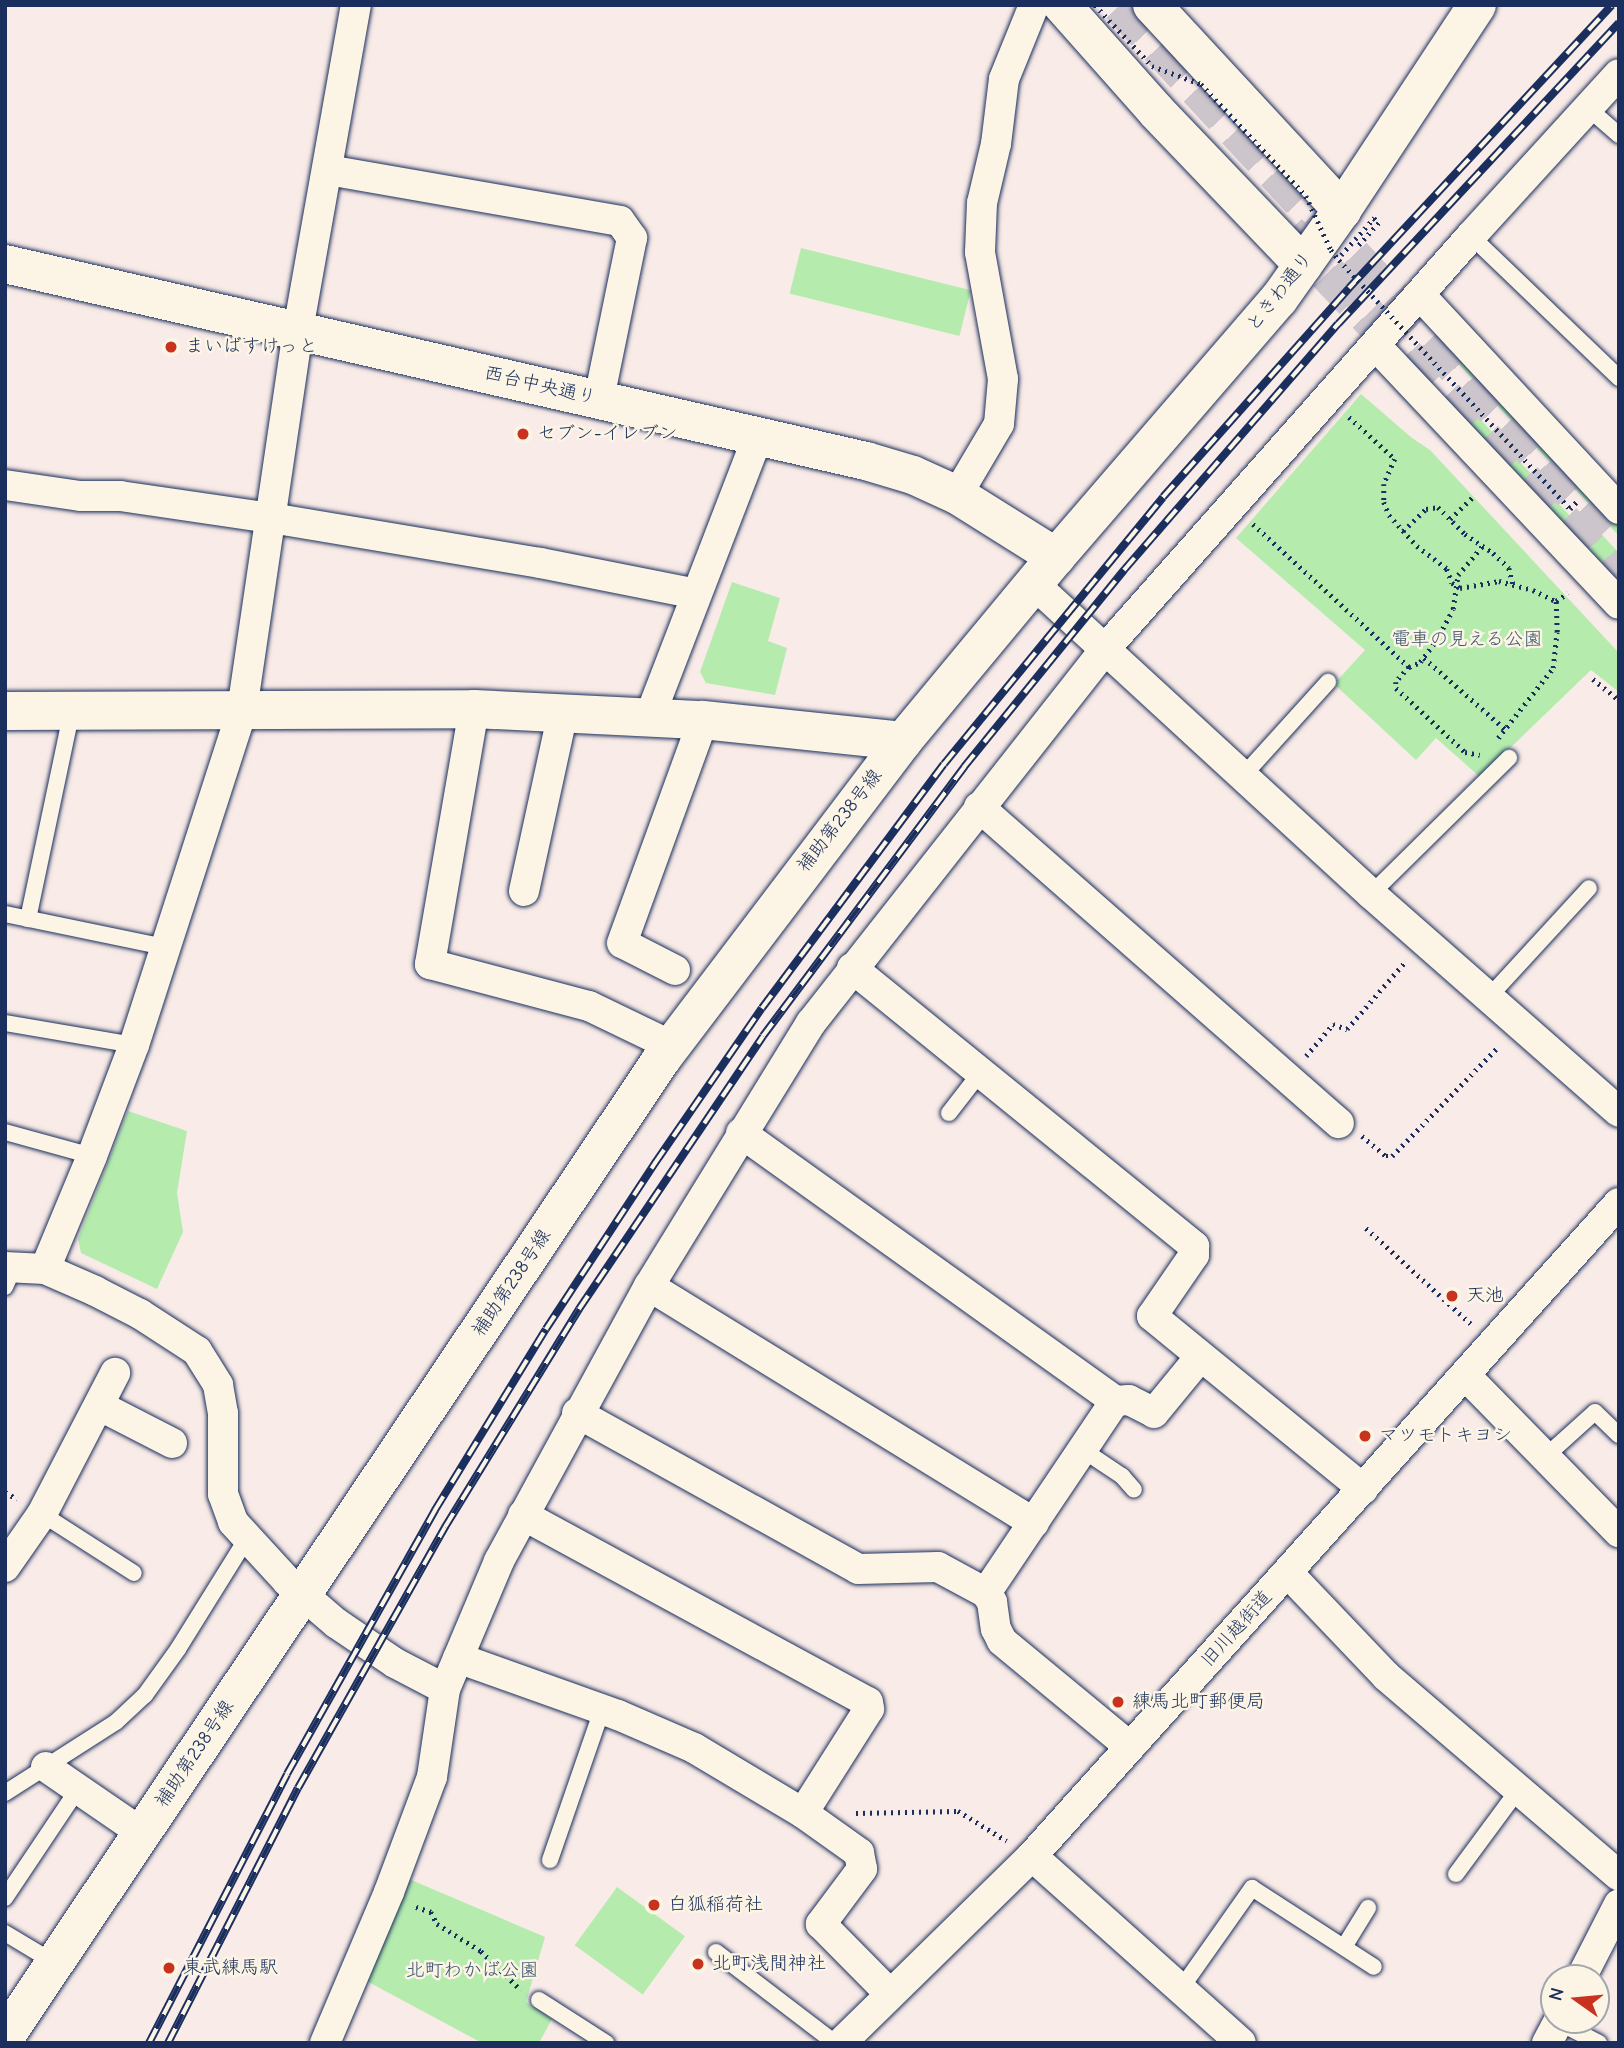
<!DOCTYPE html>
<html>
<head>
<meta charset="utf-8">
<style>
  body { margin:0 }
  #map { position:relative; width:1624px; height:2048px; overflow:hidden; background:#f9ebe7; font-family:"Comic Neue","Klee One",sans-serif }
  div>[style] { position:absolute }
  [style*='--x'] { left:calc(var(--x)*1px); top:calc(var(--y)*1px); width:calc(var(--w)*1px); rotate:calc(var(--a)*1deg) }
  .green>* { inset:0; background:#b5ecae; transform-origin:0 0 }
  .primary-tunnel>* { height:38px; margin-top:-19px; transform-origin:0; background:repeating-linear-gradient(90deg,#cdc5cc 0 38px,transparent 0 57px) }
  .path>* { height:4.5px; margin-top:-2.25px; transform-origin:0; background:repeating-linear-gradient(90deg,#1b2f5e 0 2px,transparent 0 7px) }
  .roads { filter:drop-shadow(0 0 2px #1b2f5e) drop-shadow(0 0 2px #1b2f5e) }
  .lane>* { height:16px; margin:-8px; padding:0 8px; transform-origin:8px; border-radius:8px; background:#fcf5e5 }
  .street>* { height:30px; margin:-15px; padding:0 15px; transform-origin:15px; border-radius:15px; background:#fcf5e5 }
  .secondary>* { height:38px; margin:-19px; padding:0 19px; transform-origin:19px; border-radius:19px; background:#fcf5e5 }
  .primary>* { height:38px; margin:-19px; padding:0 19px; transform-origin:19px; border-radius:19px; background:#fcf5e5 }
  .rail>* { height:8px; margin-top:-4px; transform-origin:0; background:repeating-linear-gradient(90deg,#fcf5e5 0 16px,#1b2f5e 0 32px); box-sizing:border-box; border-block:2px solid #1b2f5e }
  .path-bridge>* { height:4.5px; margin-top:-2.25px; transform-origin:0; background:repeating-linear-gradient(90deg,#1b2f5e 0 2px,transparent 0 7px) }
  .dots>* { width:19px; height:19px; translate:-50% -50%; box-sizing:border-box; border:4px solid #fcf5e5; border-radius:50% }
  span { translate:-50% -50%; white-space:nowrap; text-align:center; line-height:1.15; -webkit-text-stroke:5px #fcf5e5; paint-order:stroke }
  .street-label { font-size:19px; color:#1b2f5e }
  .poi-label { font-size:19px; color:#1b2f5e }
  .left { translate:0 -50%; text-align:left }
  .park-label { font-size:19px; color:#3a556e }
  .frame { position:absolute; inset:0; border:7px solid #1b2f5e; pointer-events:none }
  .north { position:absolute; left:1540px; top:1964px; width:70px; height:70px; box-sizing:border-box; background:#fcf5e5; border:2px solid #a2a6af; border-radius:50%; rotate:285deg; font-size:19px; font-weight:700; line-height:28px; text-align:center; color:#1b2f5e }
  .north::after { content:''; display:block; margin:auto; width:24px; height:32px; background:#c8321e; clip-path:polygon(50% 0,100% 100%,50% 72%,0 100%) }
</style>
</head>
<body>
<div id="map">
  <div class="green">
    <div style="left:801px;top:248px;width:175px;height:47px;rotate:14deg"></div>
    <div style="clip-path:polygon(1445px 338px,1619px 523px,1619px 536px,1439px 343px)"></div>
    <div style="clip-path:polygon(1361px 394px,1412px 438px,1430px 450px,1619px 653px,1619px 692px,1591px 670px,1480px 777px,1436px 738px,1416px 760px,1334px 684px,1365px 650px,1236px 538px)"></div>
    <div style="clip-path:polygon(1469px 407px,1572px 518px,1580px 511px,1619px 553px,1619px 590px,1458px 417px)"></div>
    <div style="clip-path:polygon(732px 582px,780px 598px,768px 641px,787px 648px,775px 695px,706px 683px,700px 672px)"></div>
    <div style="clip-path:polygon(128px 1111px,187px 1131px,177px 1193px,183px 1232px,157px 1289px,81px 1253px,78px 1239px)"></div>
    <div style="clip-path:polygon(402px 1876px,545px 1937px,526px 2002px,552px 2019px,539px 2043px,482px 2043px,361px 1978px)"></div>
    <div style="left:617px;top:1887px;width:84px;height:72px;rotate:36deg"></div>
  </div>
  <div class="primary-tunnel">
    <div style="--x:1120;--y:5;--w:716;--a:47.15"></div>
    <div style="--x:1288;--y:232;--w:481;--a:46.5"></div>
  </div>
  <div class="path">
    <div style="--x:1349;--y:417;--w:62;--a:42.4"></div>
    <div style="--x:1395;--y:459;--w:27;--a:114"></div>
    <div style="--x:1384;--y:484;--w:18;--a:90"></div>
    <div style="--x:1384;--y:502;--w:14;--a:69"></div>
    <div style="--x:1389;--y:515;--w:42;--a:47.9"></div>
    <div style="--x:1417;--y:546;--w:38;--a:37"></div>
    <div style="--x:1447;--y:569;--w:15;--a:70"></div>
    <div style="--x:1452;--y:583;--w:9;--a:32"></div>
    <div style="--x:1460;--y:588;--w:40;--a:-10"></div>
    <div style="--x:1499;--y:581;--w:35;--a:15"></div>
    <div style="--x:1533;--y:590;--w:25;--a:26"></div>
    <div style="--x:1556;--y:601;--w:14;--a:-34"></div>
    <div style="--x:1450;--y:519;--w:35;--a:-44"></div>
    <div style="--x:1253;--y:524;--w:212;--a:42.5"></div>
    <div style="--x:1409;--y:667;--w:20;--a:131"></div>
    <div style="--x:1396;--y:682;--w:6;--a:90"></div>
    <div style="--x:1396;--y:688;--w:94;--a:42.8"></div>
    <div style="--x:1465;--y:752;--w:15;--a:11"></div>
    <div style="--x:1403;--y:531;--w:32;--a:-44"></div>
    <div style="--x:1426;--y:509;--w:12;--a:-9"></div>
    <div style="--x:1438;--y:507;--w:38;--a:45"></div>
    <div style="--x:1465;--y:534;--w:34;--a:34"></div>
    <div style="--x:1493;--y:553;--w:22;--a:43"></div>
    <div style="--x:1509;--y:568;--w:16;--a:76"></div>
    <div style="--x:1424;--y:658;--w:108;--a:41.2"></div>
    <div style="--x:1409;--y:667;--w:12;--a:-24"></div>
    <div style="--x:1420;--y:662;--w:26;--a:-53"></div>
    <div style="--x:1436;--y:641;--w:36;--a:-62"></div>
    <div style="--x:1453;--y:609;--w:34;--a:-82"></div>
    <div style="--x:1458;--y:575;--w:38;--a:-50"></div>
    <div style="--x:1593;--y:679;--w:33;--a:39"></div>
    <div style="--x:1498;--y:738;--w:89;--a:-51.8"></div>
    <div style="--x:1553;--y:668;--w:36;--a:-84"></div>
    <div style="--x:1557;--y:632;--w:31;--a:-92"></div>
    <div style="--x:1306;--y:1056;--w:42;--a:-49.8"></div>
    <div style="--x:1333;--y:1024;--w:15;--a:20"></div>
    <div style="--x:1347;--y:1029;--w:87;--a:-49.2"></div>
    <div style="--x:1362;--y:1136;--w:31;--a:40"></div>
    <div style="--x:1386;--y:1156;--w:6;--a:0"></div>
    <div style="--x:1392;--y:1156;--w:153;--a:-45.8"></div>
    <div style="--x:1366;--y:1228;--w:142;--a:42.4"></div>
    <div style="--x:5;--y:1492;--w:14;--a:30"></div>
    <div style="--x:856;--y:1813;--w:102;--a:-1.1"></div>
    <div style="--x:958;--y:1811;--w:57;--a:31.5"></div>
    <div style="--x:416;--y:1907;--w:16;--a:18"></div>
    <div style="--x:431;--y:1912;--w:13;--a:63"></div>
    <div style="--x:437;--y:1924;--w:52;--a:31.5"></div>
    <div style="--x:481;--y:1951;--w:56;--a:44.3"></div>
  </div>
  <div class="roads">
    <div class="lane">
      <div style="--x:1588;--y:108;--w:41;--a:41.1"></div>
      <div style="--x:1471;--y:236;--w:205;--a:43.8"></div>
      <div style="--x:1243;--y:776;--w:127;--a:-47.9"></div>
      <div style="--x:1371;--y:894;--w:194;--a:-44.6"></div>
      <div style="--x:5;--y:914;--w:163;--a:11.7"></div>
      <div style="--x:28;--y:919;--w:213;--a:-78.1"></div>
      <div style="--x:1488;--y:998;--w:149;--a:-47.4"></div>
      <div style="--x:5;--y:1023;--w:131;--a:9.7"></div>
      <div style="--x:949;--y:1113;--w:51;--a:-52.2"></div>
      <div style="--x:5;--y:1132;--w:90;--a:15.4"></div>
      <div style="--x:5;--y:1287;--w:22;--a:-66"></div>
      <div style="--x:1083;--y:1450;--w:47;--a:33.7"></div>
      <div style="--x:1122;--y:1476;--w:18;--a:49"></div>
      <div style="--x:1545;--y:1457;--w:67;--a:-42"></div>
      <div style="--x:1595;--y:1412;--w:33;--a:44"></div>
      <div style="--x:42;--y:1514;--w:109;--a:32.7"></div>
      <div style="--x:5;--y:1793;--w:132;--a:-32.6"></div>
      <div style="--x:116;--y:1722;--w:40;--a:-43"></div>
      <div style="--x:145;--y:1695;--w:57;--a:-54.3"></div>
      <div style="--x:178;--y:1649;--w:131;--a:-58.1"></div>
      <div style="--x:550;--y:1860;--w:159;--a:-70.9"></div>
      <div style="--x:1456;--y:1874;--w:106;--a:-53.5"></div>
      <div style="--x:5;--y:1898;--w:131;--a:-56.2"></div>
      <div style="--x:5;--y:1933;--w:58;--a:31"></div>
      <div style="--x:1344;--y:1947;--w:46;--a:-58.4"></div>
      <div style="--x:716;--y:1952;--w:150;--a:37.4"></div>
      <div style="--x:1180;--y:1990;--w:125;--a:-54.8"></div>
      <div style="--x:1252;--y:1888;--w:145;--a:32.9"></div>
      <div style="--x:539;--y:2000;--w:80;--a:32.7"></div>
      <div style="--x:1558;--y:2022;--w:46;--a:27.1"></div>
    </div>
    <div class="street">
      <div style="--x:328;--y:170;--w:296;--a:9.9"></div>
      <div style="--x:620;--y:221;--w:21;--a:55"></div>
      <div style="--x:632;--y:238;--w:164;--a:101.6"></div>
      <div style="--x:1420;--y:295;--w:292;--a:47.1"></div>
      <div style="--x:1376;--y:346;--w:354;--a:46.7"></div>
      <div style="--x:5;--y:485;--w:76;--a:8.3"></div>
      <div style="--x:80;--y:496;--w:40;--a:0"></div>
      <div style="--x:120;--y:496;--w:153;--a:8.3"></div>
      <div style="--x:271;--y:518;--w:273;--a:9.5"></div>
      <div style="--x:540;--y:563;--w:159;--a:11.2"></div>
      <div style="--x:957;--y:495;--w:82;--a:-59.4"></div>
      <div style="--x:999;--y:424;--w:45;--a:-84.9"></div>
      <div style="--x:1003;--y:379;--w:129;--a:-100.3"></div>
      <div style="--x:980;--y:252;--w:49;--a:-87.7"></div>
      <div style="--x:982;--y:203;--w:61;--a:-76.7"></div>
      <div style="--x:996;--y:144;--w:65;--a:-83"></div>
      <div style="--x:1004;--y:79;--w:80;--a:-67.9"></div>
      <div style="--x:1034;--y:584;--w:458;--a:42.6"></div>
      <div style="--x:1371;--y:894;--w:330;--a:41.3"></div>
      <div style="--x:474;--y:709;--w:259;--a:99.8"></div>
      <div style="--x:430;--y:964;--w:164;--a:14.8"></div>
      <div style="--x:589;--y:1006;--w:92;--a:25.7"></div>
      <div style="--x:650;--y:716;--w:300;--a:-68.9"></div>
      <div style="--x:979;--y:807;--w:479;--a:41.3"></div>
      <div style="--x:524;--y:891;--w:183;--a:-77.7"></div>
      <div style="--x:852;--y:968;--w:441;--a:39.1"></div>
      <div style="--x:1194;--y:1246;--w:9;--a:90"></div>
      <div style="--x:1194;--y:1255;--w:74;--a:124.5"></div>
      <div style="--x:1152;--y:1316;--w:273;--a:39.3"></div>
      <div style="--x:675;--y:970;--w:59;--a:-153"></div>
      <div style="--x:622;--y:943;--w:237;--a:-70"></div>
      <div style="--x:741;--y:1133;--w:460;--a:35.6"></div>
      <div style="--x:1115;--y:1401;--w:231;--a:123.9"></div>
      <div style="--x:5;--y:1267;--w:40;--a:2.9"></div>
      <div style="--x:45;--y:1269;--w:55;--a:23.7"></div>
      <div style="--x:95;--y:1291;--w:51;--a:27.1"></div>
      <div style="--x:140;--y:1314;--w:68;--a:33"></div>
      <div style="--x:197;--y:1351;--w:40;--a:58"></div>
      <div style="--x:218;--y:1385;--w:28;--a:80"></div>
      <div style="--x:223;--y:1413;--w:81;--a:90"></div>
      <div style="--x:223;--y:1494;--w:30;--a:70"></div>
      <div style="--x:233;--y:1522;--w:80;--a:47.5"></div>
      <div style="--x:287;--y:1581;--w:65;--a:40.6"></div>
      <div style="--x:336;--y:1623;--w:71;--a:34.1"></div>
      <div style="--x:395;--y:1663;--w:56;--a:27.5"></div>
      <div style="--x:45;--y:1269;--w:122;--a:-67.4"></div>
      <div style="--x:92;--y:1156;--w:119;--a:-69.3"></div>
      <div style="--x:134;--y:1045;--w:352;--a:-72.1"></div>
      <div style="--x:242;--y:710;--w:384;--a:-81.6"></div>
      <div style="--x:298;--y:330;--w:330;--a:-79.9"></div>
      <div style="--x:649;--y:1286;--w:452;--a:31.6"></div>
      <div style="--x:1465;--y:1375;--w:220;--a:45.6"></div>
      <div style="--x:1115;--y:1401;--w:14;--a:-4"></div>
      <div style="--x:1129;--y:1400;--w:28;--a:27"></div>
      <div style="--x:1154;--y:1413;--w:72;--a:-50.6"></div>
      <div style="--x:100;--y:1406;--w:81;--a:27.2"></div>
      <div style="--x:577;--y:1413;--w:321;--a:29"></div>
      <div style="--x:858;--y:1569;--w:80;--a:-1.4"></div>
      <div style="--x:938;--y:1567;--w:55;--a:28.4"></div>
      <div style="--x:986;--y:1593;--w:11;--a:56"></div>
      <div style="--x:992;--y:1602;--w:27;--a:82"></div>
      <div style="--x:996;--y:1629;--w:13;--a:63"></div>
      <div style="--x:1002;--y:1641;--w:166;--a:39.6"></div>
      <div style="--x:523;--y:1515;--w:392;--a:28.5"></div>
      <div style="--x:868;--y:1702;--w:7;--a:82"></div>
      <div style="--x:869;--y:1709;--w:123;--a:122.4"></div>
      <div style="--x:5;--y:1567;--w:65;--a:-55.1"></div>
      <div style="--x:42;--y:1514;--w:159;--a:-62.6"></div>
      <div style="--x:1288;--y:1573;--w:142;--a:46.4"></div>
      <div style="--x:1386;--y:1676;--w:307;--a:40.6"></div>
      <div style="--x:458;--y:1658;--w:170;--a:19.6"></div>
      <div style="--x:618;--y:1715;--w:83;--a:23.5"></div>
      <div style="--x:694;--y:1748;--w:127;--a:30.8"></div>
      <div style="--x:803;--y:1813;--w:69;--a:35.5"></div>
      <div style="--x:859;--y:1853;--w:16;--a:79"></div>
      <div style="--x:862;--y:1869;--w:69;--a:126.7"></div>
      <div style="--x:821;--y:1924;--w:97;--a:45.4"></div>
      <div style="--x:46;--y:1767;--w:116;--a:34.5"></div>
      <div style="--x:1032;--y:1856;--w:280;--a:41.8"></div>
      <div style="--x:1581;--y:1978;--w:83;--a:-62.8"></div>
      <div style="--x:325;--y:2043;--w:164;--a:-67"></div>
      <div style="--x:389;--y:1892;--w:123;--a:-69.5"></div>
      <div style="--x:432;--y:1777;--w:89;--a:-81.6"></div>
      <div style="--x:445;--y:1689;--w:139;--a:-67.1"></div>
      <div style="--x:499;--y:1561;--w:313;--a:-61.4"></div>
      <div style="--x:649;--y:1286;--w:309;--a:-58.4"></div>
      <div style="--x:811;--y:1023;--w:476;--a:-51.8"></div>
      <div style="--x:1105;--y:649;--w:552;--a:-48.45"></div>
      <div style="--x:1471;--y:236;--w:219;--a:-47.6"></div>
      <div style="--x:841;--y:2043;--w:267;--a:-44.4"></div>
      <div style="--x:1032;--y:1856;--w:878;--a:-48.05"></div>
      <div style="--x:1547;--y:2043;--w:26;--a:-62"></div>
    </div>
    <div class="secondary">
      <div style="--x:5;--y:264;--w:883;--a:12.89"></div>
      <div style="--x:866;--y:461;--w:49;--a:16.6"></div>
      <div style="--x:913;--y:475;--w:48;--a:24.4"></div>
      <div style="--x:957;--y:495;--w:117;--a:32.1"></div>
      <div style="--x:5;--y:711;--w:469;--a:-0.2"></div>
      <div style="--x:474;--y:709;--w:229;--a:2.8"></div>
      <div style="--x:703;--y:720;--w:201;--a:6"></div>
      <div style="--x:5;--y:2037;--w:1177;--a:-56.12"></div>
      <div style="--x:661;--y:1060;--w:400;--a:-52.8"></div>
      <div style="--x:903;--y:741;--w:239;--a:-50.3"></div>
      <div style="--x:1056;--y:557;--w:341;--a:-49.2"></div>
      <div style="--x:1279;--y:299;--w:109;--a:-54.7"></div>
      <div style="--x:1342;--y:210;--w:245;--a:-56.6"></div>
    </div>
    <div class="primary">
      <div style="--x:1062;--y:5;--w:142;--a:48.4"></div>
      <div style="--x:1156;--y:111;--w:213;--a:46.3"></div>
      <div style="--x:1152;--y:5;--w:280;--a:47.2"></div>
    </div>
  </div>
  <div class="rail">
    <div style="--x:149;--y:2043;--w:302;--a:-62.8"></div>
    <div style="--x:287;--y:1774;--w:303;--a:-60.7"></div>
    <div style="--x:435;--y:1510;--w:212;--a:-58.5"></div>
    <div style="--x:546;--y:1329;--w:199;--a:-56.7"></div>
    <div style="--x:655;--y:1163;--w:188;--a:-55.4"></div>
    <div style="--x:762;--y:1008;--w:304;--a:-53.3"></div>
    <div style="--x:944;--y:764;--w:345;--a:-50.6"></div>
    <div style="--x:1163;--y:497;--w:280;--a:-48.3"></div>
    <div style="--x:1349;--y:288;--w:386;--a:-47.1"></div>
    <div style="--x:168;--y:2043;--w:286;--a:-63"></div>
    <div style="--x:298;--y:1788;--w:300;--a:-60.6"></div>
    <div style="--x:445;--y:1527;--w:256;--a:-58.4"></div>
    <div style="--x:579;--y:1309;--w:329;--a:-56"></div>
    <div style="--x:763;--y:1036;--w:336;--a:-53.2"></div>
    <div style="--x:964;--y:767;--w:254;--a:-50.9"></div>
    <div style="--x:1124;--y:570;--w:326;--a:-49"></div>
    <div style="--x:1338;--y:324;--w:412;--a:-47"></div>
  </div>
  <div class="path-bridge">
    <div style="--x:1095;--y:5;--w:83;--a:46.9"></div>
    <div style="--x:1152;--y:66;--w:52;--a:20.2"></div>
    <div style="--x:1201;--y:84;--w:154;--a:46.8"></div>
    <div style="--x:1306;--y:196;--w:60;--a:65.2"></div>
    <div style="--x:1331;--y:250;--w:13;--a:51"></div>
    <div style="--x:1339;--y:260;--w:340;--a:47.1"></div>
    <div style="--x:1570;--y:509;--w:12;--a:-48"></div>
    <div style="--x:1341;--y:255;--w:50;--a:-48.3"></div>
    <div style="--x:1374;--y:218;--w:7;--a:45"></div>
    <div style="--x:1379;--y:223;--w:30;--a:132"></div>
  </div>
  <div class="dots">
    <div style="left:171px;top:347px;background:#c8321e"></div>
    <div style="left:523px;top:434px;background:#c8321e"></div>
    <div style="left:1452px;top:1296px;background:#c8321e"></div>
    <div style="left:1365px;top:1436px;background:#c8321e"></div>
    <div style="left:1118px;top:1702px;background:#c8321e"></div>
    <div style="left:654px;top:1905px;background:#c8321e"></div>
    <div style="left:698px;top:1964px;background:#c8321e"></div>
    <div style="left:169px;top:1968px;background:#c8321e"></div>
  </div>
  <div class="street-label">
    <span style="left:1280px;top:292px;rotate:-52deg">ときわ通り</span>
    <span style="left:540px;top:386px;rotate:13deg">西台中央通り</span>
    <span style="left:840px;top:821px;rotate:-52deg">補助第238号線</span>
    <span style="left:512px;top:1283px;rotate:-56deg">補助第238号線</span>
    <span style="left:1237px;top:1629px;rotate:-48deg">旧川越街道</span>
    <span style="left:195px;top:1754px;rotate:-56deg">補助第238号線</span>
  </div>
  <div class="poi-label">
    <span class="left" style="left:185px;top:347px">まいばすけっと</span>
    <span class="left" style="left:537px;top:434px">セブン-イレブン</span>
    <span class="left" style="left:1466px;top:1296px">天池</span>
    <span class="left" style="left:1379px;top:1436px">マツモトキヨシ</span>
    <span class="left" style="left:1132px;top:1702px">練馬北町郵便局</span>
    <span class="left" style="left:668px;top:1905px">白狐稲荷社</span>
    <span class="left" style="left:712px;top:1964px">北町浅間神社</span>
    <span class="left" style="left:183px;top:1968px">東武練馬駅</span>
  </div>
  <div class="park-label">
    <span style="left:1467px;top:640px">電車の見える公園</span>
    <span style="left:472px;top:1971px">北町わかば公園</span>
  </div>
  <div class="frame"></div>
  <div class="north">N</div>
</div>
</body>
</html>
